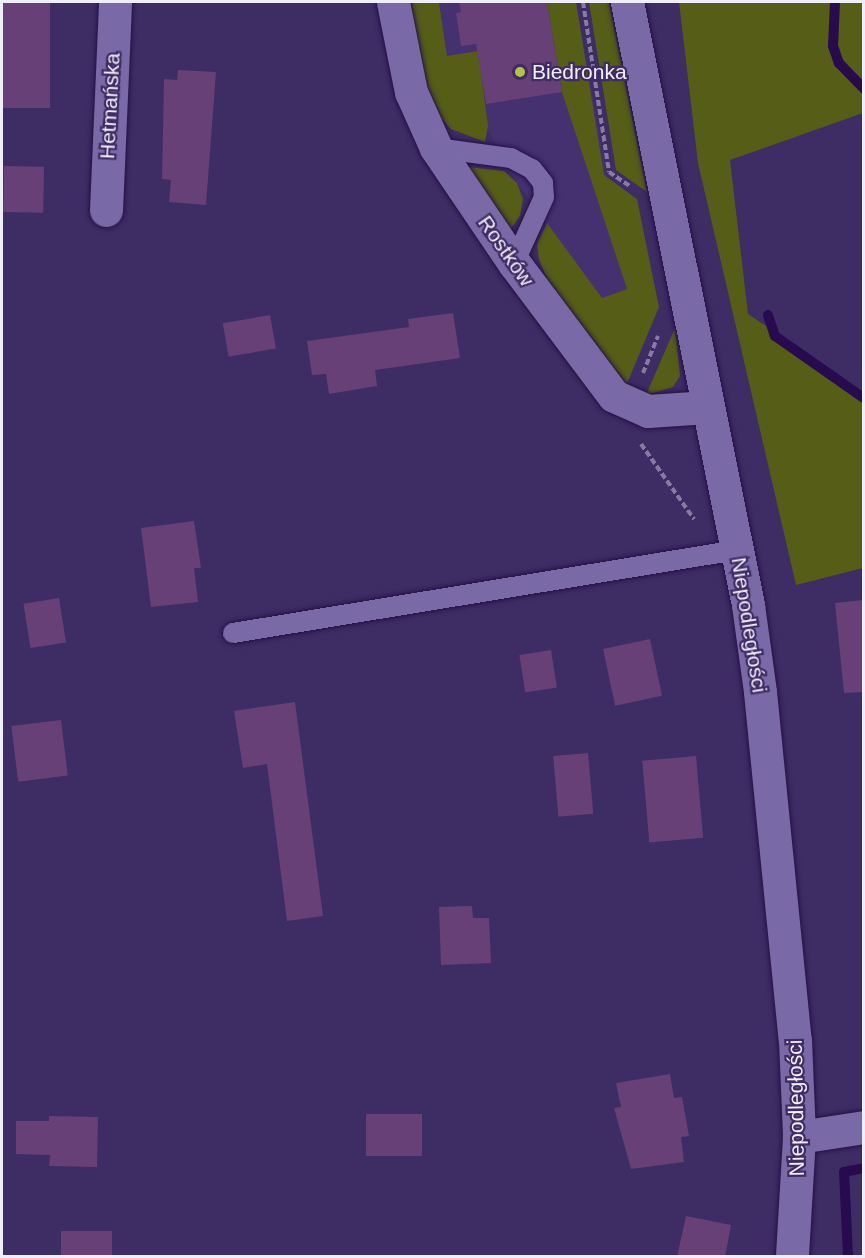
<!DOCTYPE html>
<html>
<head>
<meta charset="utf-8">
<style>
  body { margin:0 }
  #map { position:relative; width:865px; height:1258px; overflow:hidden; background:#3e2c64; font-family:Helvetica,sans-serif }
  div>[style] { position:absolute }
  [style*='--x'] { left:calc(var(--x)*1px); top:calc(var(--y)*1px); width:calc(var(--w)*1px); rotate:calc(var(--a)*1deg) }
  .built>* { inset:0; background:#453070 }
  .green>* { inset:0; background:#555d17 }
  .stream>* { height:10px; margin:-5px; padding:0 5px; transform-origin:5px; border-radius:5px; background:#270b4e }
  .building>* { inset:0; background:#664076; transform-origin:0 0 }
  .path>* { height:4px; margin-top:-2px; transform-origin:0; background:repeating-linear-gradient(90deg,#877ba2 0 6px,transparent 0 9px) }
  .roads { filter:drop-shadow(0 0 2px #251147) drop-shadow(0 0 2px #251147) }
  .service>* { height:20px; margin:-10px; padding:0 10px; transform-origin:10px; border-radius:10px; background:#7a69a7 }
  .minor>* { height:33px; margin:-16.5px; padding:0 16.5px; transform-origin:16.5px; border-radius:16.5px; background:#7a69a7 }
  .tertiary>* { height:33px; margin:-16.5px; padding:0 16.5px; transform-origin:16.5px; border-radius:16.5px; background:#7a69a7 }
  .dots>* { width:16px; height:16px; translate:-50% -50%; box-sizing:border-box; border:3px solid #3e2c64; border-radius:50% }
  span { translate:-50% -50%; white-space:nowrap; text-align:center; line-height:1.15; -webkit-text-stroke:4.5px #3e2c64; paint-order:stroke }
  .poi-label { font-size:21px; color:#f1eefc }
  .left { translate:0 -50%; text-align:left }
  .street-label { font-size:21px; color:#f1eefc }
  .frame { position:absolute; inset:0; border:3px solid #f1eefc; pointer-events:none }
</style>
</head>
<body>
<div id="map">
  <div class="built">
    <div style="clip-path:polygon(439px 2px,576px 2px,627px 289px,602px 299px,517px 183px,447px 56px)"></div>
  </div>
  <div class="green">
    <div style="clip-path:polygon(406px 2px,439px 2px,447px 56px,478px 51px,488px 126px,485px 142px,451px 129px,433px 109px,423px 87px)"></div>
    <div style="clip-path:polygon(547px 2px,576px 2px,604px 175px,637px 199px,659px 307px,626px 386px,551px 289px,539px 259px,537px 245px,547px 223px,602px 298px,627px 289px,562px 92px)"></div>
    <div style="clip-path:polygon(589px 2px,609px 2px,647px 192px,616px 170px)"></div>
    <div style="clip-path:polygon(679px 2px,863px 2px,863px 113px,730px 160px,748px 314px,863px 391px,863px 568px,796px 585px,698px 163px)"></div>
    <div style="clip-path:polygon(469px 167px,504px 171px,517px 183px,523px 199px,520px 216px,509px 231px,467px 172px)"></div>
    <div style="clip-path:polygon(675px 328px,680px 376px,673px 387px,646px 395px)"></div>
  </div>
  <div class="stream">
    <div style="--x:835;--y:2;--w:44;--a:92.6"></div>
    <div style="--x:833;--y:46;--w:18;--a:71"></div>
    <div style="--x:839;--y:63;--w:36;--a:46"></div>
    <div style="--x:768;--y:315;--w:22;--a:72"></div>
    <div style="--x:775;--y:336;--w:108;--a:34.9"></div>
    <div style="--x:848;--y:1256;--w:84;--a:-92.7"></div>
    <div style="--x:844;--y:1172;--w:20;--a:-11"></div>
  </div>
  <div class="building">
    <div style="left:3px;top:2px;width:47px;height:106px"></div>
    <div style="clip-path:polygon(459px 2px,547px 2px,562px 92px,486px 104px,476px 44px,461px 46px,456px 13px,461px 12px)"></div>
    <div style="clip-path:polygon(178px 70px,216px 72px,206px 205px,169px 202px,171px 180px,162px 179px,164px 79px,177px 80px)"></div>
    <div style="left:4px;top:166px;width:40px;height:46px;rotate:1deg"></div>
    <div style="clip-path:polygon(453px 313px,460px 358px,375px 370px,377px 386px,329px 394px,326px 374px,312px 375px,307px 341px,409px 327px,408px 319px)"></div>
    <div style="left:270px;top:315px;width:34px;height:48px;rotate:80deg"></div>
    <div style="clip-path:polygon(194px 521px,201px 568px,194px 568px,198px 602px,151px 607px,141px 528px)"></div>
    <div style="left:59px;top:598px;width:45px;height:36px;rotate:81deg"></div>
    <div style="clip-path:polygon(864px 600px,864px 692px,844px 693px,835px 603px)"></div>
    <div style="left:650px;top:639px;width:58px;height:48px;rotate:78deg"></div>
    <div style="left:551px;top:650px;width:38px;height:32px;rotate:81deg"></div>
    <div style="clip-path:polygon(295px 702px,323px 916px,287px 921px,267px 764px,243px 768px,234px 711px)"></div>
    <div style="left:61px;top:720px;width:56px;height:50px;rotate:83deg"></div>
    <div style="left:588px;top:753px;width:61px;height:35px;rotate:85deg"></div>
    <div style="left:696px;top:756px;width:82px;height:54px;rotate:85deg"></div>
    <div style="clip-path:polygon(472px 906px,473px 918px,489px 918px,491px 963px,441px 965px,439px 907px)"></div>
    <div style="clip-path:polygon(670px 1074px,674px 1098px,682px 1097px,689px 1136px,681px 1137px,684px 1162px,631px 1169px,614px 1108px,621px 1107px,616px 1083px)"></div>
    <div style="left:366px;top:1114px;width:56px;height:42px"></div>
    <div style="clip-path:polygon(49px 1116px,98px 1117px,97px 1167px,49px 1166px,50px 1155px,16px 1154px,16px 1121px,49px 1121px)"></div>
    <div style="clip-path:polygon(686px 1216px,731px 1225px,725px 1257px,677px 1257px)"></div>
    <div style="left:61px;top:1231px;width:51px;height:26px"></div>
  </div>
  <div class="path">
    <div style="--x:583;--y:2;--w:172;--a:81.3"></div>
    <div style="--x:609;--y:172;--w:25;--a:34"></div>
    <div style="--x:643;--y:373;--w:40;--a:-68"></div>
    <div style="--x:641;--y:444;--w:92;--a:54.8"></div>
  </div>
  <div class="roads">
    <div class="service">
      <div style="--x:436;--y:148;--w:76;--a:7.6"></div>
      <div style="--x:511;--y:158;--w:24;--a:28"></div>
      <div style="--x:532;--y:169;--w:18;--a:52"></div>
      <div style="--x:543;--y:183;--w:14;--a:86"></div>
      <div style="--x:544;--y:197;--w:72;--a:114.4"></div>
      <div style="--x:233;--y:633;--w:511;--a:-9.35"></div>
    </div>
    <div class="minor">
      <div style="--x:393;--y:2;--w:92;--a:78.7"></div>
      <div style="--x:411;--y:92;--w:61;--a:65.9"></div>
      <div style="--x:436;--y:148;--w:139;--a:55.9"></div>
      <div style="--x:514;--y:263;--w:166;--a:53.1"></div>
      <div style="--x:614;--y:396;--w:37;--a:24"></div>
      <div style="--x:648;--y:411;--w:60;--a:-3.8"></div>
      <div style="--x:106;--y:210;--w:208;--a:-87.5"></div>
      <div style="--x:799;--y:1137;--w:66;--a:-8.7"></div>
    </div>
    <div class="tertiary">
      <div style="--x:627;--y:2;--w:615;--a:78.65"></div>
      <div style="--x:748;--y:605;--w:88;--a:82.1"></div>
      <div style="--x:760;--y:692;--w:350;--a:84.3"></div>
      <div style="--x:795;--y:1040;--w:97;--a:87.6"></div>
      <div style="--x:799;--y:1137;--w:119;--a:93.4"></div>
    </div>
  </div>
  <div class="dots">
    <div style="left:520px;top:72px;background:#b4c24a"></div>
  </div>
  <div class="poi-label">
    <span class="left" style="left:532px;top:72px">Biedronka</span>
  </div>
  <div class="street-label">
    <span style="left:110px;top:106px;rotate:-87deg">Hetmańska</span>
    <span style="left:506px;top:251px;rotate:55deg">Rostków</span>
    <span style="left:749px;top:625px;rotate:81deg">Niepodległości</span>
    <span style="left:796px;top:1108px;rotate:-91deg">Niepodległości</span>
  </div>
  <div class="frame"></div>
</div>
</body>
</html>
